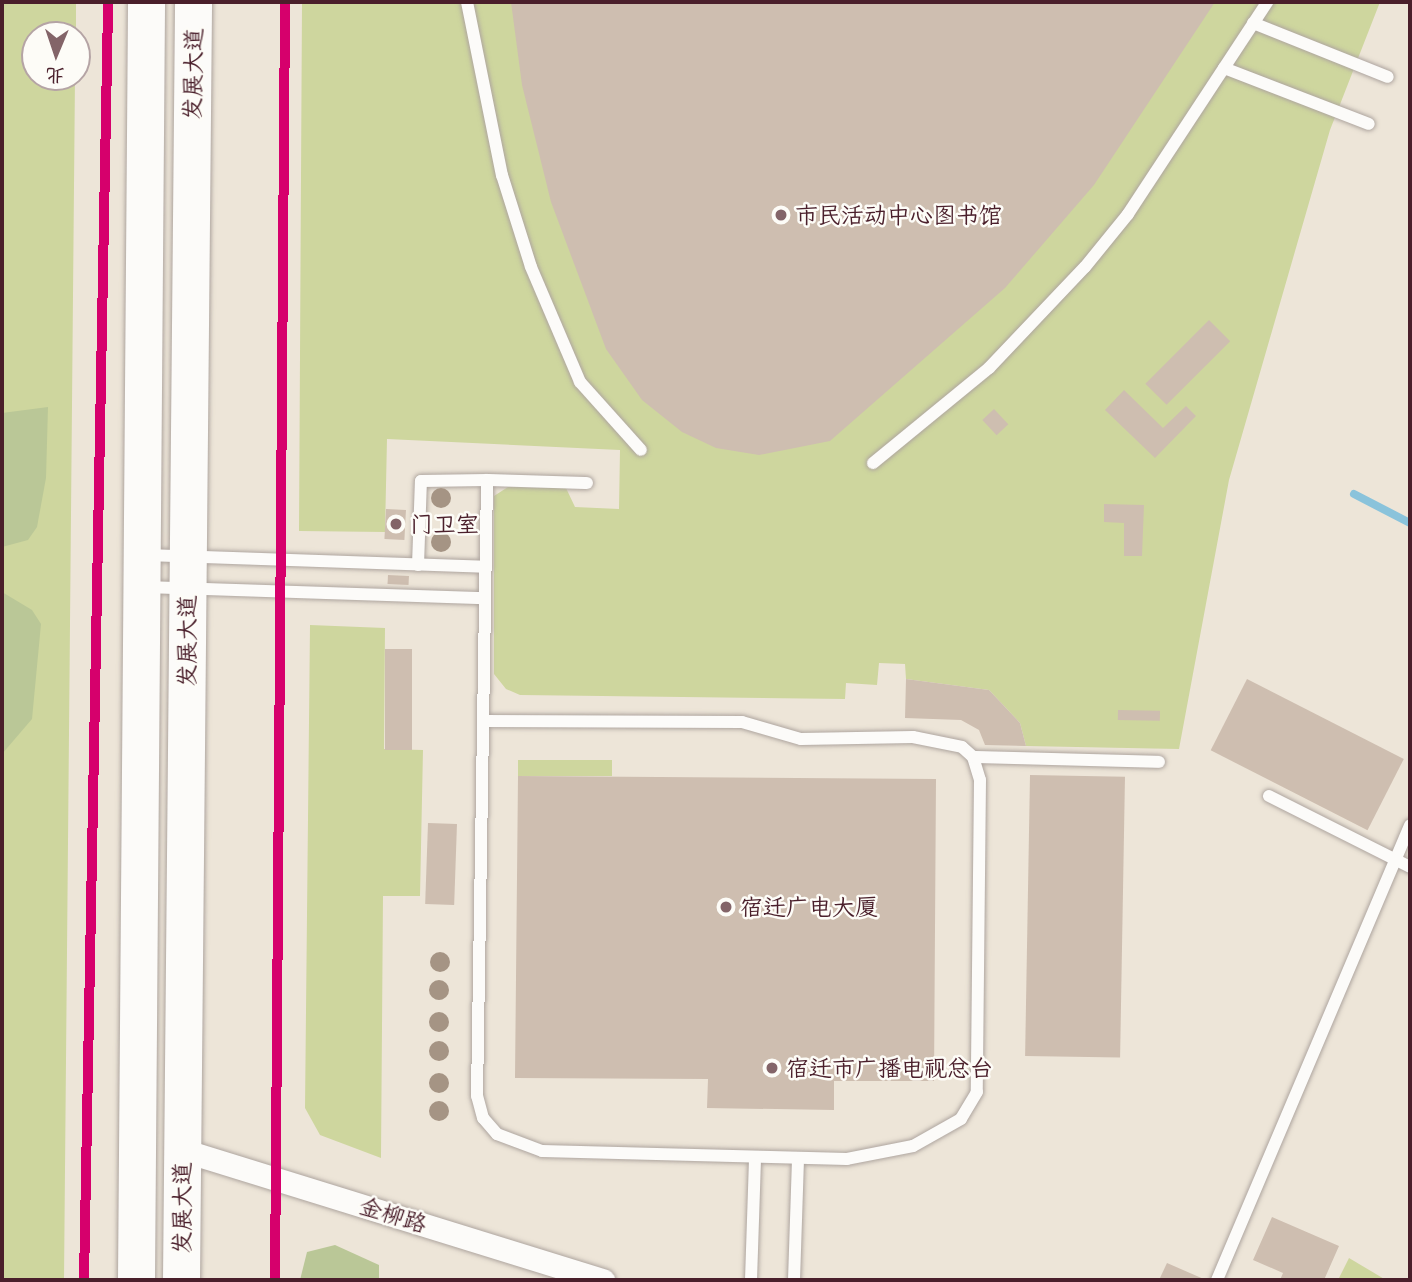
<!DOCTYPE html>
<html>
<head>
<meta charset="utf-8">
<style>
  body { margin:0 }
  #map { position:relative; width:1412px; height:1282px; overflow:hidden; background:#ede5d8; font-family:Itim,"LXGW WenKai TC",sans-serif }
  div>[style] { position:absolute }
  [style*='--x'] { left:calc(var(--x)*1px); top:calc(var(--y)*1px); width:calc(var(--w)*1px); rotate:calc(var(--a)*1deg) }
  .green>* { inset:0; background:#ced69e; transform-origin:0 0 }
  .forest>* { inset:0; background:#bac797 }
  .stream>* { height:8px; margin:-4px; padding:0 4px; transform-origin:4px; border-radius:4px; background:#8ac3db }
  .building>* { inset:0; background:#cebeb0; transform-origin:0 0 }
  .roads { filter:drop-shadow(0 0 2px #aea59f) drop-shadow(0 0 2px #aea59f) }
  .lane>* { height:12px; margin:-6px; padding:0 6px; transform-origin:6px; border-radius:6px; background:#fcfbf9 }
  .street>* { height:23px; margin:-11.5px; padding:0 11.5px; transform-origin:11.5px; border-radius:11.5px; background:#fcfbf9 }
  .primary>* { height:37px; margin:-18.5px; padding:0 18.5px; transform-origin:18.5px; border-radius:18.5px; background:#fcfbf9 }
  .cycleway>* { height:10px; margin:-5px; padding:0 5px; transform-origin:5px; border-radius:5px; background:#d6006c }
  .trees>* { width:20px; height:20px; margin:-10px; border-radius:50%; background:#a59484 }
  .dots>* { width:19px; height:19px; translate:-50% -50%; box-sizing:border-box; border:4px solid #fdfcf7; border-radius:50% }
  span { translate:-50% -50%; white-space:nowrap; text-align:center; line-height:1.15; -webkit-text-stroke:5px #fdfcf7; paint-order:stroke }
  .street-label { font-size:23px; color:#4a1f2b }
  .poi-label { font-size:23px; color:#4a1f2b }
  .left { translate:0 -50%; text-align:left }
  .frame { position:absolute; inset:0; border:4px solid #4a1f2b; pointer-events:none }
  .north { position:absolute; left:21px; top:21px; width:70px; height:70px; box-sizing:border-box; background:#fdfcf7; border:2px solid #b5a4a5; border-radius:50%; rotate:182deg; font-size:19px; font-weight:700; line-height:28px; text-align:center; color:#4a1f2b }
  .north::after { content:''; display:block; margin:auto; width:24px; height:32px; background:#836468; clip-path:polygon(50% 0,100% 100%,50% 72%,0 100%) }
</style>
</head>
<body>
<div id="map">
  <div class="green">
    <div style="clip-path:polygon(2px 2px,76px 2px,76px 35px,35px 35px,35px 77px,75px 77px,64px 1280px,2px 1280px)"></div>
    <div style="clip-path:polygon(302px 2px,1380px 2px,1330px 130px,1229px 480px,1179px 749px,1026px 746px,1020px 723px,989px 690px,906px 679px,905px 664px,879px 663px,877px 685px,846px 683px,845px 699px,520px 695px,506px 689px,494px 674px,494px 496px,508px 487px,566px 488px,575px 507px,619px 509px,620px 450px,387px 439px,385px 532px,299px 531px)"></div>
    <div style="clip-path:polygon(310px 625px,385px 628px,384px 749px,423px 750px,420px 896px,383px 896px,381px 1158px,320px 1135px,305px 1108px)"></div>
    <div style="left:518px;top:760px;width:94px;height:16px"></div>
    <div style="clip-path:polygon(1349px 1258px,1386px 1280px,1338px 1280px)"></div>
  </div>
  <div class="forest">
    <div style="clip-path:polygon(48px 407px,46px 478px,37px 527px,28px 540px,2px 547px,2px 413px)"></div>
    <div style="clip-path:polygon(2px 592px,32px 610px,41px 624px,32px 719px,2px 754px)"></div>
    <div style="clip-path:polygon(335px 1245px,379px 1265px,379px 1280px,300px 1280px,307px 1252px)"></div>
  </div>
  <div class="stream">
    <div style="--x:1354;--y:494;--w:63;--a:27.4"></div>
  </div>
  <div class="building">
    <div style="clip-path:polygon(511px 2px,1215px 2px,1094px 185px,1005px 288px,830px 441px,759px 455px,716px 448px,682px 432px,642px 400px,606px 349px,551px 202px,522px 85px)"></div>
    <div style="left:1209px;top:320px;width:30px;height:90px;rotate:45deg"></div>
    <div style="clip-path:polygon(1124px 390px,1163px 428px,1186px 406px,1196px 416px,1155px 458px,1105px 410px)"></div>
    <div style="left:994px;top:409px;width:21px;height:16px;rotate:47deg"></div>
    <div style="clip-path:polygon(1104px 504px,1144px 505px,1142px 556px,1124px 556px,1124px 523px,1104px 522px)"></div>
    <div style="left:386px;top:509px;width:20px;height:30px;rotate:3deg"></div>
    <div style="left:388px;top:575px;width:21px;height:9px;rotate:3deg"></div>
    <div style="left:385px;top:649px;width:27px;height:101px"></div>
    <div style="clip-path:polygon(906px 679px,989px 690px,1020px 723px,1026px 746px,985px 745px,979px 730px,961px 720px,905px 718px)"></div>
    <div style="left:1247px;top:679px;width:176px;height:80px;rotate:27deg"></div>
    <div style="left:1118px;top:710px;width:42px;height:10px;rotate:1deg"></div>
    <div style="left:1030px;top:775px;width:95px;height:281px;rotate:1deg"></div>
    <div style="clip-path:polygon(518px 776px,936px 779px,934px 1081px,834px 1081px,834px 1110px,707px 1108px,708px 1079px,515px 1078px)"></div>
    <div style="left:428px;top:823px;width:29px;height:81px;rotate:2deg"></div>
    <div style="clip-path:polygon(1272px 1217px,1339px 1246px,1324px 1280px,1280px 1280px,1283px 1273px,1253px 1260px)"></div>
    <div style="clip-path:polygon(1167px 1263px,1206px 1280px,1159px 1280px)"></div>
  </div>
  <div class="roads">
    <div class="lane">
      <div style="--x:467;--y:2;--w:177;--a:78.6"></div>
      <div style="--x:502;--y:175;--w:96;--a:72.5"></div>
      <div style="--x:531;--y:267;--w:125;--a:66.9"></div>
      <div style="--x:580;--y:382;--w:91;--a:48.1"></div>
      <div style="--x:1253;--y:23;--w:145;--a:21.8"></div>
      <div style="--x:1224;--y:68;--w:155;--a:21.1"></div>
      <div style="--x:873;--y:463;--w:150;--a:-39.3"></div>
      <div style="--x:989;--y:368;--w:139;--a:-46.5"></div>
      <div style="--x:1085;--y:267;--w:68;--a:-50.9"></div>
      <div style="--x:1128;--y:214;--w:254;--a:-56.7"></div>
      <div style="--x:146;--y:555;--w:339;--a:2"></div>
      <div style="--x:418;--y:565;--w:84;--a:-88"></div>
      <div style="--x:421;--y:481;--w:66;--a:-0.9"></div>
      <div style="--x:145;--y:587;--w:340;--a:1.9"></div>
      <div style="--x:484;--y:721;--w:258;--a:0.2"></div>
      <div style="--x:742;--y:722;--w:61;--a:16.1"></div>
      <div style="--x:801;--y:739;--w:112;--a:-1"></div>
      <div style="--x:913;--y:737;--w:50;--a:11.5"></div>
      <div style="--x:962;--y:747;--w:15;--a:42"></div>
      <div style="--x:973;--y:757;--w:24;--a:73"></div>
      <div style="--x:980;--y:780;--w:312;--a:90.6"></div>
      <div style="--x:977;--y:1092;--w:31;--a:121"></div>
      <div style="--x:961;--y:1119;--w:55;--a:150.6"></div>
      <div style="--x:913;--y:1146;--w:67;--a:168.9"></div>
      <div style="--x:847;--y:1159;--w:305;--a:-178.5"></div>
      <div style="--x:542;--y:1151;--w:48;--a:-159.3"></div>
      <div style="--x:497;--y:1134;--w:21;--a:-131"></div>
      <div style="--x:483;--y:1118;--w:23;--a:-105"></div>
      <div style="--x:477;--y:1096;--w:616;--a:-89.07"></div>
      <div style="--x:487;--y:480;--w:100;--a:1.7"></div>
      <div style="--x:973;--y:757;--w:186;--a:1.5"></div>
      <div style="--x:1269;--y:796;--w:158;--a:26.7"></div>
      <div style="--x:751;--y:1280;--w:123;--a:-88.1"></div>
      <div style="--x:794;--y:1280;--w:122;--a:-88.1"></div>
      <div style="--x:1217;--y:1280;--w:494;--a:-67"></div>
    </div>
    <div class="street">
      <div style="--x:182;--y:1150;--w:441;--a:17.2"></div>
    </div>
    <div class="primary">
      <div style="--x:136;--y:1280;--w:1278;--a:-89.55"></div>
      <div style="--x:181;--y:1280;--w:1278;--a:-89.46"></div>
    </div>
  </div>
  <div class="cycleway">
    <div style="--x:84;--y:1280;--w:1278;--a:-88.92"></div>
    <div style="--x:275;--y:1280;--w:1278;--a:-89.55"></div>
  </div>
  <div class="trees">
    <div style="left:441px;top:498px"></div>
    <div style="left:441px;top:542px"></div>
    <div style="left:440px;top:962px"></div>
    <div style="left:439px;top:990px"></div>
    <div style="left:439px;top:1022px"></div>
    <div style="left:439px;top:1051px"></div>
    <div style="left:439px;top:1083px"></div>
    <div style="left:439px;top:1111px"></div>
  </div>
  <div class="dots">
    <div style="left:781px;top:215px;background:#836468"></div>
    <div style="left:396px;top:524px;background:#836468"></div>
    <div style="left:726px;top:907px;background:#836468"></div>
    <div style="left:772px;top:1068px;background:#836468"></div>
  </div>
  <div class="street-label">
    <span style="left:193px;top:74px;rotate:-89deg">发展大道</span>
    <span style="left:187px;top:641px;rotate:-90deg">发展大道</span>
    <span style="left:182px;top:1208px;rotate:-90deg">发展大道</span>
    <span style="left:393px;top:1215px;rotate:17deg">金柳路</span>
  </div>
  <div class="poi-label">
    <span class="left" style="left:795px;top:215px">市民活动中心图书馆</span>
    <span class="left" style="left:410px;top:524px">门卫室</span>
    <span class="left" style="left:740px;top:907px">宿迁广电大厦</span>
    <span class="left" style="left:786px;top:1068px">宿迁市广播电视总台</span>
  </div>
  <div class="frame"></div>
  <div class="north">北</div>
</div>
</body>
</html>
